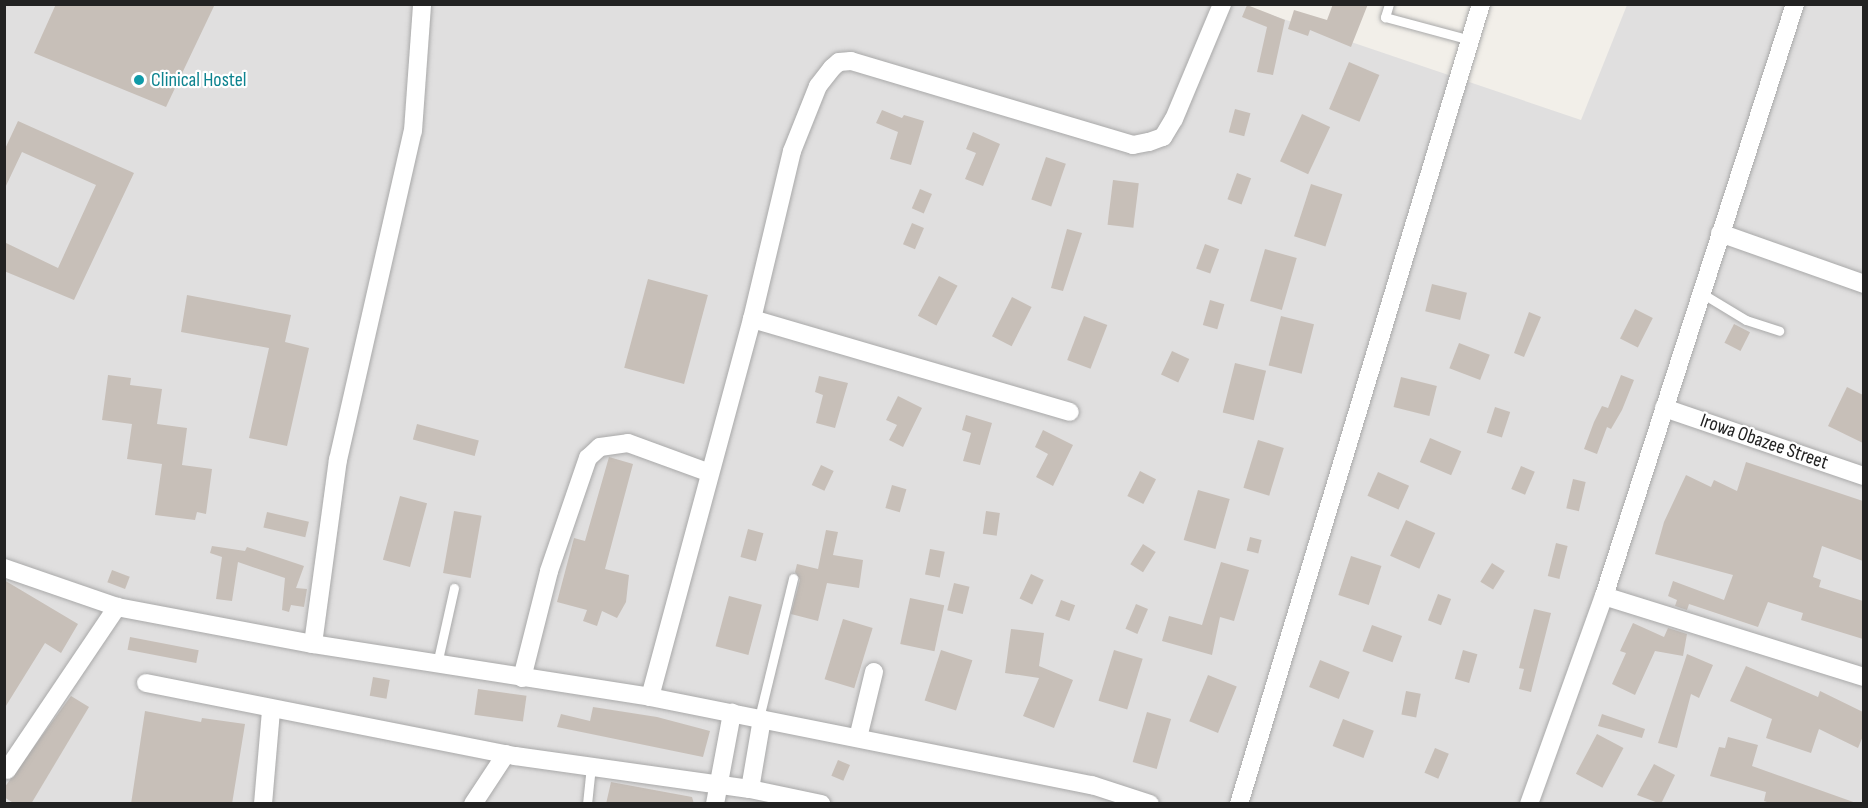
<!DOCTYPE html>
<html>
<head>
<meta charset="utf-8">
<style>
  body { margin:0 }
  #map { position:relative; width:1868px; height:808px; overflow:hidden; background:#f2efe9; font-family:"Sofia Sans Condensed",sans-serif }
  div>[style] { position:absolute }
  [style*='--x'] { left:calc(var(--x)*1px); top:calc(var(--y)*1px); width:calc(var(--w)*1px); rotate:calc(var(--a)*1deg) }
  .residential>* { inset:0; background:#e0dfdf }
  .building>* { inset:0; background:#c7bfb8; transform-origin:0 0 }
  .roads { filter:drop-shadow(0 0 2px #a9a9a9) drop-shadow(0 0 2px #a9a9a9) }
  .lane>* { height:9px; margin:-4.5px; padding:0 4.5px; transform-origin:4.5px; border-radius:4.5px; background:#fff }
  .street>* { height:18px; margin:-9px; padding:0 9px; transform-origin:9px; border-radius:9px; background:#fff }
  .dots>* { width:16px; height:16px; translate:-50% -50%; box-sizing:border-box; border:3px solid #fff; border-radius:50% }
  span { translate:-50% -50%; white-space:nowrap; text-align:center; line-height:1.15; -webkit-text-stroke:4.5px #fff; paint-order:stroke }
  .culture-label { font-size:20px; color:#0d838f }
  .left { translate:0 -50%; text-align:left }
  .street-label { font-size:20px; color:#222 }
  .frame { position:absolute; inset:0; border:6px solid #222; pointer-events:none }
</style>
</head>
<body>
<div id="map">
  <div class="residential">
    <div style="clip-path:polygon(5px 5px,1242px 5px,1581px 120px,1627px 5px,1863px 5px,1863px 803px,5px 804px)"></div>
  </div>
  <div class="building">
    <div style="clip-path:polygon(56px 4px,215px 4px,166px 107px,34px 53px)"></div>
    <div style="clip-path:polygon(1333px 4px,1368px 4px,1351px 47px,1310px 30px,1308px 36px,1288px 29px,1294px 10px,1327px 20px)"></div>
    <div style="clip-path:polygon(1247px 5px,1285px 20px,1273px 75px,1257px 72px,1267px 27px,1242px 17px)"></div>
    <div style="left:1349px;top:62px;width:33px;height:51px;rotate:23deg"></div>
    <div style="left:1235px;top:109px;width:16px;height:24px;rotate:15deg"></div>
    <div style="clip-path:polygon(882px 110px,902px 118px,904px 115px,924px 121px,911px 165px,890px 159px,898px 132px,876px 123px)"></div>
    <div style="left:1302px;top:114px;width:31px;height:52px;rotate:25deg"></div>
    <div style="clip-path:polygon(18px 121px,134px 173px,74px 300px,4px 271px,4px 242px,58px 268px,96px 185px,22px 152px,4px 190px,4px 151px)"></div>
    <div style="clip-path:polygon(973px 132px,1000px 144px,983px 186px,965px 179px,976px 153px,966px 149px)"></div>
    <div style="left:1046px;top:157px;width:21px;height:45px;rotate:19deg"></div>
    <div style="left:1237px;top:173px;width:15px;height:28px;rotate:20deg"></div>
    <div style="left:1113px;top:180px;width:26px;height:45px;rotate:7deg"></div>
    <div style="left:1311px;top:184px;width:33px;height:55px;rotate:18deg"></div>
    <div style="left:920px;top:189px;width:13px;height:21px;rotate:23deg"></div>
    <div style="left:912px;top:223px;width:13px;height:23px;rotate:23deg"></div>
    <div style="clip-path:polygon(1067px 229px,1082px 233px,1063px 291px,1051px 288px)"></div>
    <div style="left:1205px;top:244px;width:15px;height:26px;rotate:20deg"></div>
    <div style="left:1265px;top:249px;width:33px;height:54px;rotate:16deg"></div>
    <div style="left:939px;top:276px;width:21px;height:45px;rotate:28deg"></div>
    <div style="left:648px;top:279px;width:62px;height:92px;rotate:15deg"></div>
    <div style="left:1432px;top:284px;width:36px;height:28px;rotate:14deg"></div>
    <div style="clip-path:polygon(187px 295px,291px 315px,285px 342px,309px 348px,287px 446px,249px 438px,269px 348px,181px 332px)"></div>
    <div style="left:1012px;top:297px;width:22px;height:44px;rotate:27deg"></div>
    <div style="left:1210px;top:300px;width:15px;height:26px;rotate:16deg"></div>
    <div style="left:1635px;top:309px;width:20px;height:33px;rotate:27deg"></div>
    <div style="clip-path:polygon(1529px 312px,1541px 317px,1524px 357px,1514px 353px)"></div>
    <div style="left:1084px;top:316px;width:25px;height:47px;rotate:21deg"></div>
    <div style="left:1281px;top:316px;width:34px;height:51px;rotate:14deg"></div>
    <div style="left:1734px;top:324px;width:18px;height:21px;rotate:27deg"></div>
    <div style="left:1459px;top:343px;width:33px;height:27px;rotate:21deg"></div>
    <div style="left:1172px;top:351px;width:19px;height:26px;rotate:25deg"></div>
    <div style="left:1235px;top:363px;width:32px;height:51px;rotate:14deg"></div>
    <div style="clip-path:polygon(108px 375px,131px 378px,130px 385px,162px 389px,157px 424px,187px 428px,182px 465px,212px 469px,206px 514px,197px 512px,195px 520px,155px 515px,162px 464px,127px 459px,132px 424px,102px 420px)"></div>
    <div style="clip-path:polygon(1621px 375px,1634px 380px,1622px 410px,1611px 429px,1607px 427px,1597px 454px,1584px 449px,1594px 422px,1602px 406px,1608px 408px)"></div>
    <div style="clip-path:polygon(819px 376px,848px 383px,835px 428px,816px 423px,823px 395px,815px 392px)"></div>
    <div style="left:1401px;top:377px;width:37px;height:31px;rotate:14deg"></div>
    <div style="clip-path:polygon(1847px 387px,1863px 395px,1863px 443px,1828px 426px)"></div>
    <div style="clip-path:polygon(898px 396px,922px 408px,903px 447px,889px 440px,897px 425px,886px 420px)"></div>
    <div style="left:1495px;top:407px;width:16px;height:27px;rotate:18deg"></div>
    <div style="clip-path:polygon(966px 415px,992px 423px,980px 465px,963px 461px,971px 433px,962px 430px)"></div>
    <div style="left:417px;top:424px;width:64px;height:16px;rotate:15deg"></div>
    <div style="clip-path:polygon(1043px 430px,1073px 445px,1053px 486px,1036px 477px,1048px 454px,1035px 447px)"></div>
    <div style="left:1430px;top:438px;width:34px;height:26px;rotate:23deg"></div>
    <div style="left:1258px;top:440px;width:27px;height:50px;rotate:17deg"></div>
    <div style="clip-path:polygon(609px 457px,633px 464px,605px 569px,629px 575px,626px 602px,617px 618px,602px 611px,597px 626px,583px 621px,587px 610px,557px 602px,574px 538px,585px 541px)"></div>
    <div style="clip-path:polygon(1746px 462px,1863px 501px,1863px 561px,1822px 546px,1813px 577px,1821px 580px,1819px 587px,1863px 601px,1863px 639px,1801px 620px,1803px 613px,1768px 602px,1758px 627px,1689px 604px,1687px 610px,1675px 606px,1677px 600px,1668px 596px,1673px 581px,1724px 600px,1733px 575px,1655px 554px,1664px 522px,1686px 475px,1711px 487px,1714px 480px,1737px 491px)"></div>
    <div style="left:821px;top:465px;width:14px;height:22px;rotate:25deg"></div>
    <div style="left:1521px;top:466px;width:15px;height:25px;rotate:23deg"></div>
    <div style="left:1140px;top:471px;width:18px;height:28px;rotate:27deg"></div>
    <div style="left:1378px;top:472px;width:34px;height:26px;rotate:24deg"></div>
    <div style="left:1573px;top:479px;width:13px;height:30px;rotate:13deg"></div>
    <div style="left:892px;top:485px;width:15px;height:24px;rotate:16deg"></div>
    <div style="left:1198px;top:490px;width:33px;height:52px;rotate:16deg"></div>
    <div style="left:400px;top:496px;width:28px;height:66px;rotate:15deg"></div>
    <div style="left:454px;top:511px;width:28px;height:63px;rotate:10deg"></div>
    <div style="left:986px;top:511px;width:14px;height:23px;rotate:8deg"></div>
    <div style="left:267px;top:512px;width:43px;height:16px;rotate:13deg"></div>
    <div style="left:1406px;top:520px;width:32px;height:39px;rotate:24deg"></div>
    <div style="left:748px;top:529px;width:16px;height:29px;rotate:15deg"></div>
    <div style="clip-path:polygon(826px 530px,838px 532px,833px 555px,863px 560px,859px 588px,827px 583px,818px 621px,791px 614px,800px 580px,795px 572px,797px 564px,818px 569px)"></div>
    <div style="left:1250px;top:537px;width:12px;height:14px;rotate:14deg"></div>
    <div style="left:1556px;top:543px;width:12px;height:34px;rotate:14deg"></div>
    <div style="left:1143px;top:544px;width:15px;height:24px;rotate:32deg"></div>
    <div style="clip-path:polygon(212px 546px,245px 551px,247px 547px,304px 566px,296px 588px,307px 589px,304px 607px,291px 605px,289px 612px,282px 610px,285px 578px,238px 562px,232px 601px,216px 599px,222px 557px,210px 553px)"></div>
    <div style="left:930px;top:549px;width:15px;height:26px;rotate:11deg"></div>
    <div style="left:1351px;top:556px;width:32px;height:41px;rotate:18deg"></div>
    <div style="clip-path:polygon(1221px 562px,1249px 570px,1234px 621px,1220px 617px,1212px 655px,1162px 641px,1169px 616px,1202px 625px)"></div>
    <div style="left:1492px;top:563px;width:15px;height:22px;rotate:32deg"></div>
    <div style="left:112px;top:570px;width:19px;height:13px;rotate:21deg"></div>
    <div style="left:1031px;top:574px;width:14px;height:27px;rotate:25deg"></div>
    <div style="clip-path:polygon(4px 580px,78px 624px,61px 653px,45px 643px,4px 709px)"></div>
    <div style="left:954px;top:583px;width:16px;height:28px;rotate:14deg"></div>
    <div style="left:1438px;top:594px;width:14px;height:28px;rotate:21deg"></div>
    <div style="left:729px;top:596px;width:34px;height:52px;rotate:15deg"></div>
    <div style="left:910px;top:598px;width:35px;height:47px;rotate:12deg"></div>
    <div style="left:1061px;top:600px;width:15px;height:17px;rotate:20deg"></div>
    <div style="left:1136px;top:604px;width:13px;height:27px;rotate:23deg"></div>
    <div style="clip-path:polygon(1534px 609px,1551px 613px,1531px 692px,1519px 689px,1524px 669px,1519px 668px)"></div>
    <div style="left:843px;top:619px;width:31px;height:63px;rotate:17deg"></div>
    <div style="clip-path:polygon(1633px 623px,1664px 637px,1668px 628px,1687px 634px,1683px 656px,1655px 651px,1635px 695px,1612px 684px,1626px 653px,1620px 651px)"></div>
    <div style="left:1372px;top:625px;width:32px;height:28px;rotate:20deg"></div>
    <div style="clip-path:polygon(1011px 629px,1044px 633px,1039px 666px,1073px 680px,1054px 728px,1023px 716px,1039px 678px,1005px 673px)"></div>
    <div style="left:130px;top:637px;width:70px;height:13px;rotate:11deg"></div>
    <div style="left:941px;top:650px;width:33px;height:53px;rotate:18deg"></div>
    <div style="left:1114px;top:650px;width:30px;height:53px;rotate:17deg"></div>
    <div style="left:1463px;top:650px;width:15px;height:30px;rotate:16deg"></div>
    <div style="clip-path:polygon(1687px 654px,1713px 665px,1699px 698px,1691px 694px,1677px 748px,1658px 743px)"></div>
    <div style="left:1320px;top:660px;width:32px;height:29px;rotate:22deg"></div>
    <div style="clip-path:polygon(1746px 666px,1818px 697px,1820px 691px,1863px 712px,1863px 736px,1858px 748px,1819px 729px,1811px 753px,1766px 738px,1772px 719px,1730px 701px)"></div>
    <div style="left:1208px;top:675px;width:31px;height:50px;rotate:22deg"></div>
    <div style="left:373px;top:677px;width:17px;height:19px;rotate:10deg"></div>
    <div style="left:478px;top:689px;width:49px;height:26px;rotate:8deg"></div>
    <div style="left:1406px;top:691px;width:15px;height:24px;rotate:11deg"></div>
    <div style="clip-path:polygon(71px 696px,89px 707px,31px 804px,15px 804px,4px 797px,4px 788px)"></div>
    <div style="clip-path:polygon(593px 707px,657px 717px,710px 731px,703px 757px,557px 727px,561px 714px,590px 721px)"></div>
    <div style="clip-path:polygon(145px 711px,201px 722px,202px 718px,245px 724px,232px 804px,131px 804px)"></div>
    <div style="left:1147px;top:712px;width:25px;height:52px;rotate:16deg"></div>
    <div style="clip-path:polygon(1602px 714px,1645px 729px,1642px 738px,1598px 726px)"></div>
    <div style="left:1343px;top:719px;width:33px;height:29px;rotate:21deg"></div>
    <div style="left:1597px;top:734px;width:30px;height:45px;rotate:28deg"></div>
    <div style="clip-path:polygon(1728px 737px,1758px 745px,1752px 766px,1859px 804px,1773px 804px,1764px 801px,1766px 792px,1710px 776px,1719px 747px,1725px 748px)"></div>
    <div style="left:1435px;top:748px;width:15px;height:27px;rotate:23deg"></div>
    <div style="left:838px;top:760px;width:13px;height:17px;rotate:23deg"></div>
    <div style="clip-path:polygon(1654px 764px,1675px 775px,1661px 804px,1637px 795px)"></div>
    <div style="clip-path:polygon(611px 782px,692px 797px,694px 804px,606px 804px)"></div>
  </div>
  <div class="roads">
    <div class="lane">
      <div style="--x:1389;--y:4;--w:14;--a:107"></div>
      <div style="--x:1385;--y:17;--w:88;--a:15.1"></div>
      <div style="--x:1703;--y:294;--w:50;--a:31.2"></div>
      <div style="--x:1746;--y:320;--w:35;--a:18"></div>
      <div style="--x:437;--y:664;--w:78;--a:-77.4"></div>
      <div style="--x:759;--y:718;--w:144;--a:-76.3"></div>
      <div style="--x:587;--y:804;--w:38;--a:-84"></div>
    </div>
    <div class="street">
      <div style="--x:1720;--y:233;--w:153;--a:19.5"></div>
      <div style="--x:752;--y:319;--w:331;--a:16.3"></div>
      <div style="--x:1664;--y:408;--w:211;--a:18.8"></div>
      <div style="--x:4;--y:568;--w:120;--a:19"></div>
      <div style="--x:117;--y:607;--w:199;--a:10.7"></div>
      <div style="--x:313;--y:644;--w:341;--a:8.9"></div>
      <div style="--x:650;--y:697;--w:451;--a:11.3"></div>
      <div style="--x:1092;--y:785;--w:61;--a:18.1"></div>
      <div style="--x:1604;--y:596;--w:272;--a:17.3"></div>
      <div style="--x:313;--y:644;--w:186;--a:-82.3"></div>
      <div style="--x:338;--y:460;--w:337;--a:-77.2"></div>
      <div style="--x:413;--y:131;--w:127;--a:-85.9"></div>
      <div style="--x:522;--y:678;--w:110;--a:-75.8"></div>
      <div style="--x:549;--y:571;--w:120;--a:-71"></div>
      <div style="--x:588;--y:458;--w:16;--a:-43"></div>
      <div style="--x:600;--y:447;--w:28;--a:-8"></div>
      <div style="--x:628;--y:443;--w:87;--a:20.1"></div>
      <div style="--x:146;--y:683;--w:376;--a:11.2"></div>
      <div style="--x:515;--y:756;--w:237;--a:8"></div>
      <div style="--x:750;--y:789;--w:73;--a:11.9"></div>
      <div style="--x:650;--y:697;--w:392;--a:-74.9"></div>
      <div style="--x:752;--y:319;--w:173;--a:-76.6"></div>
      <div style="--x:792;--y:151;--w:70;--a:-68.2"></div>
      <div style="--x:818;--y:86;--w:23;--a:-52"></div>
      <div style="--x:832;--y:68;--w:9;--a:-41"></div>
      <div style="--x:839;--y:62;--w:12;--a:-5"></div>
      <div style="--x:851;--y:61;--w:294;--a:16.6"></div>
      <div style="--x:1133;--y:145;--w:16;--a:-11"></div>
      <div style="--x:1149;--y:142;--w:15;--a:-20"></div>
      <div style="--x:1163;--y:137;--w:21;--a:-59"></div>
      <div style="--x:1174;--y:119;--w:125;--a:-67.3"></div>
      <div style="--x:858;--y:738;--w:68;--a:-76.4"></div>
      <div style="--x:7;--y:770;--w:197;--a:-56"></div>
      <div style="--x:750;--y:789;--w:71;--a:-80.3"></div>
      <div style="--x:263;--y:804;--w:94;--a:-85.1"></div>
      <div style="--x:473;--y:804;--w:60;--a:-56.6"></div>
      <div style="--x:715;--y:804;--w:93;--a:-79.4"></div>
      <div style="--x:1239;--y:804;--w:836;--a:-73.17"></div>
      <div style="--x:1529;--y:804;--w:221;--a:-70.2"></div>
      <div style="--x:1604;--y:596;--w:622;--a:-72.12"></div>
    </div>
  </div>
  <div class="dots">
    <div style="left:139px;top:80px;background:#0f9aa8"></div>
  </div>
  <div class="culture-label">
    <span class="left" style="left:151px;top:80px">Clinical Hostel</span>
  </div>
  <div class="street-label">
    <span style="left:1764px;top:442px;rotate:19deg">Irowa Obazee Street</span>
  </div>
  <div class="frame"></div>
</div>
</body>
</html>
